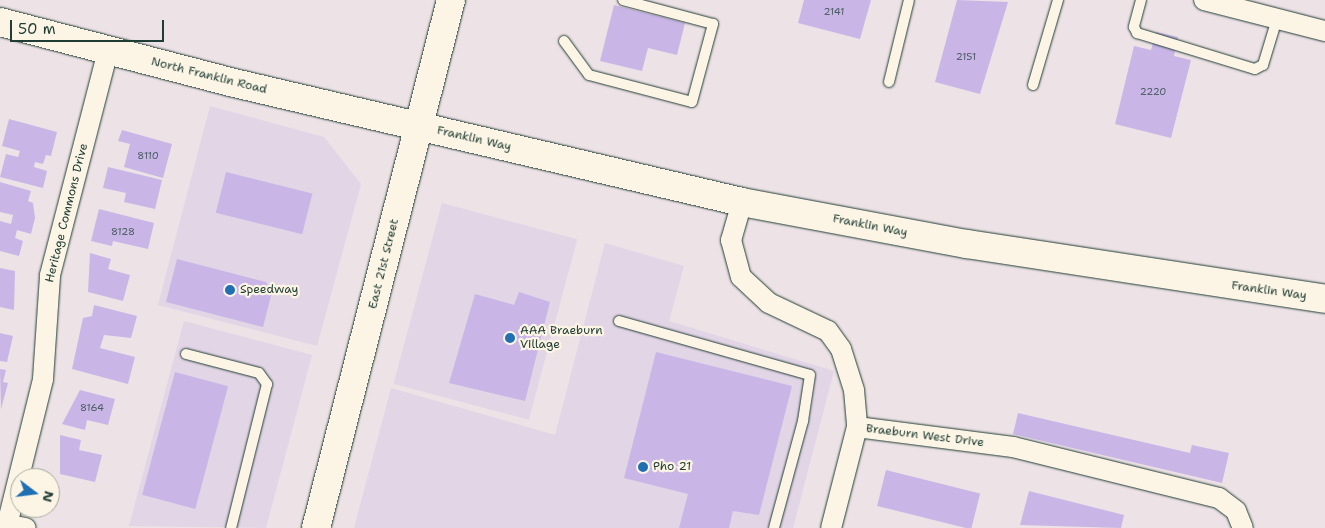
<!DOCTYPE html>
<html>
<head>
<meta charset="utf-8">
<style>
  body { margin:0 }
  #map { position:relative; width:1325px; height:528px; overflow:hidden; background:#ede2e6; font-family:"Shantell Sans",sans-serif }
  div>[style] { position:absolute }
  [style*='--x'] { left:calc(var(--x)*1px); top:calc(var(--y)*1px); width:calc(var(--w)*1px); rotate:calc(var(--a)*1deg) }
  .built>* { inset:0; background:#e2d5e6; transform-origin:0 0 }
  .building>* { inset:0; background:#c9b6e7; transform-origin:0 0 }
  .roads { filter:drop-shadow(0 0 1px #1f3d34) drop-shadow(0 0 1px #1f3d34) }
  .service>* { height:10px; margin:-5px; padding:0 5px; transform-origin:5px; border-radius:5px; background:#fcf5e5 }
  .minor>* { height:20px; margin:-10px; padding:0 10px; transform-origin:10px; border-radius:10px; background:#fcf5e5 }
  .secondary>* { height:28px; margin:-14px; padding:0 14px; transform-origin:14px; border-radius:14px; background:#fcf5e5 }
  .dots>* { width:14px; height:14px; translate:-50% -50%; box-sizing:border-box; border:2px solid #fcf5e5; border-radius:50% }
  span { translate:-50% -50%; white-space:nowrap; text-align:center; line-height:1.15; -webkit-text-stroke:4.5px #fcf5e5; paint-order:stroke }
  .number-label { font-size:10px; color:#4a5b61 }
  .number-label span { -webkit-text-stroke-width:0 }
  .street-label { font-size:12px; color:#1f3d34 }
  .poi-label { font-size:12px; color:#1f3d34 }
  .left { translate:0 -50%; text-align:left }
  .north { position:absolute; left:10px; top:468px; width:50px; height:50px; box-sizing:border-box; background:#fcf5e5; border:1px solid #a4ab9e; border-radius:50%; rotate:105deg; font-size:14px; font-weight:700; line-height:20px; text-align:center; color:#1f3d34 }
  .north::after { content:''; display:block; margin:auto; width:18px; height:22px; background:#1f6fb2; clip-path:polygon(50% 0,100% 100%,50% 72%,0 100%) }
  .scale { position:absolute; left:10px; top:20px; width:154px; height:22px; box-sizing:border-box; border:2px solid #1f3d34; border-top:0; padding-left:6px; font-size:15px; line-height:18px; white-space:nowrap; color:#1f3d34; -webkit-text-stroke:4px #fcf5e5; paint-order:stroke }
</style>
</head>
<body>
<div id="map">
  <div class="built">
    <div style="clip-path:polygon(210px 106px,324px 137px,361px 184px,317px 346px,158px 305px)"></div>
    <div style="left:442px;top:203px;width:140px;height:187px;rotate:15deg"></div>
    <div style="clip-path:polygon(605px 243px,684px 266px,669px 321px,834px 371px,793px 528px,354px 528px,391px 388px,555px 435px)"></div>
    <div style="clip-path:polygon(184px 321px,312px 355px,266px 528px,129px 526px)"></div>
  </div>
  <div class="building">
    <div style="clip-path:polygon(804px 0,871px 0,860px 39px,798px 23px)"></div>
    <div style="clip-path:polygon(957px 0,1008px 2px,980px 94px,935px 82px)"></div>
    <div style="clip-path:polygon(614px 5px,685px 23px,677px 55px,648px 48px,642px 71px,600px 61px)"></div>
    <div style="clip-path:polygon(1156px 32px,1178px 37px,1174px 56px,1191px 60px,1171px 138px,1115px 124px,1134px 46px,1151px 50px)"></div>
    <div style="clip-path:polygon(9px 119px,57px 132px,51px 156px,46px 155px,43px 164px,35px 162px,34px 167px,47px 171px,43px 188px,0 177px,6px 154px,18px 157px,20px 151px,2px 146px)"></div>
    <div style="clip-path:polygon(122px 130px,172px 144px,163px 178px,124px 167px,130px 144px,118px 141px)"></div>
    <div style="clip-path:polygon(108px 167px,162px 180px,155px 209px,124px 202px,126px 193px,103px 188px)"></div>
    <div style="left:226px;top:172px;width:89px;height:42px;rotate:14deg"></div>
    <div style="clip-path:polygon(0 182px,31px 191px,28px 201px,33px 203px,35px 218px,31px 234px,17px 230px,15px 238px,23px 241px,19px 256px,0 251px,0 221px,11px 224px,13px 215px,0 212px)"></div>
    <div style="clip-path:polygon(99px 209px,154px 223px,148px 249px,113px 241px,112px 246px,91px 241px)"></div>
    <div style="clip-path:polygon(90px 253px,111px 259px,108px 269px,130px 275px,123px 301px,88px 292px)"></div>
    <div style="clip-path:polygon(177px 259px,266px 282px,272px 292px,263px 327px,166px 302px)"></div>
    <div style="clip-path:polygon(0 268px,15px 271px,14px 310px,0 307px)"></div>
    <div style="clip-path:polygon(519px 292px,550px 302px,525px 401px,449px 383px,475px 294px,514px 305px)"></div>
    <div style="clip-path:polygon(94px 305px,137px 316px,131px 338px,104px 335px,100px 348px,135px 357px,128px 384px,72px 369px,83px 318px,92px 316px)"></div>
    <div style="clip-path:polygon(0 333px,13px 336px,7px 362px,0 361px)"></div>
    <div style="clip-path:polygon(656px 352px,792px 386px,759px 515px,733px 511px,729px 528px,679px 528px,688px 494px,624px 478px)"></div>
    <div style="clip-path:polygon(0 369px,6px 370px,3px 382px,8px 383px,1px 409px)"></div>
    <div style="left:175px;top:372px;width:55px;height:127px;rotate:15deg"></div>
    <div style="clip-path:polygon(80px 390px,115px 399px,108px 425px,87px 420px,85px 430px,62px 424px)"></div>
    <div style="clip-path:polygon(1018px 413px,1190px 453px,1192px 445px,1229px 453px,1222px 483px,1013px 434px)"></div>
    <div style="clip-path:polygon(60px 435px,81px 440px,79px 450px,102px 455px,95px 482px,60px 474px)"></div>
    <div style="left:886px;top:470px;width:97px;height:37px;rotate:14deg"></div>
    <div style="clip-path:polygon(1029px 491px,1124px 515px,1121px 528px,1020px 525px)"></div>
  </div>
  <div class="roads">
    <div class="service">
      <div style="--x:1141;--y:0;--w:28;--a:105"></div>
      <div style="--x:1134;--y:27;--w:7;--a:63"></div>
      <div style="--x:1137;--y:33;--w:123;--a:17"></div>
      <div style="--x:1255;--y:69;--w:9;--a:-27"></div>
      <div style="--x:1263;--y:65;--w:48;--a:-73.1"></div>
      <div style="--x:564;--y:41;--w:42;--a:53.7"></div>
      <div style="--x:589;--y:75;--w:106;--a:14.7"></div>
      <div style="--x:692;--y:102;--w:81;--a:-74.9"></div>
      <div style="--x:713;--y:24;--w:93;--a:-165.1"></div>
      <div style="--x:889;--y:82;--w:84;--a:-76.3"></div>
      <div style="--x:1033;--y:85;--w:89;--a:-73.6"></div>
      <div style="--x:619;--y:321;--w:198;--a:15.8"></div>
      <div style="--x:810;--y:375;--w:47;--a:98.7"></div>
      <div style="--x:803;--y:421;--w:111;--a:105.2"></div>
      <div style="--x:186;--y:354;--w:75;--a:14.6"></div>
      <div style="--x:259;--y:373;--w:14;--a:54"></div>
      <div style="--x:267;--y:384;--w:148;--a:104"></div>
    </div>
    <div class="minor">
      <div style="--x:1204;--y:0;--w:125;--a:14.4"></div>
      <div style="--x:742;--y:202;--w:40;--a:106"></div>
      <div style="--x:731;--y:240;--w:38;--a:75"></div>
      <div style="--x:741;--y:277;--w:38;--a:43"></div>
      <div style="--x:769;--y:303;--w:65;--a:25.4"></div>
      <div style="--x:828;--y:331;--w:22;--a:54"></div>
      <div style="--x:841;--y:349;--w:43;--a:72.4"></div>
      <div style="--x:854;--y:390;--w:37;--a:85"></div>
      <div style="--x:857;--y:427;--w:104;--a:104.4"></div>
      <div style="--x:857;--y:427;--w:157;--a:7.3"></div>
      <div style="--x:1013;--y:447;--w:212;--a:13.9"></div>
      <div style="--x:1219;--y:498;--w:21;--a:37"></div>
      <div style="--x:1236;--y:511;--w:18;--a:68"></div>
      <div style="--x:0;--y:523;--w:26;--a:11"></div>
      <div style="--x:7;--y:525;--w:150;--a:-76.1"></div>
      <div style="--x:43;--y:379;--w:104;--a:-86.1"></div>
      <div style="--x:50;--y:275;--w:232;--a:-75.5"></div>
    </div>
    <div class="secondary">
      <div style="--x:0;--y:22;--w:238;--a:14.6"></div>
      <div style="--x:230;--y:82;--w:526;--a:13.19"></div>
      <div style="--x:742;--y:202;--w:229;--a:10.6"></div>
      <div style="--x:967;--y:244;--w:362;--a:8.7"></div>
      <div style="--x:316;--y:528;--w:545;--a:-75.66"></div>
    </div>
  </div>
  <div class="dots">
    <div style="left:230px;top:290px;background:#1f6fb2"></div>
    <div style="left:510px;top:338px;background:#1f6fb2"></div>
    <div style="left:643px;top:467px;background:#1f6fb2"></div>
  </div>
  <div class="number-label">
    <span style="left:834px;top:12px">2141</span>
    <span style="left:966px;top:57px">2151</span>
    <span style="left:1153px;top:92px">2220</span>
    <span style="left:148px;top:156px">8110</span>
    <span style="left:123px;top:232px">8128</span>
    <span style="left:92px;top:408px">8164</span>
  </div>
  <div class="street-label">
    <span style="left:209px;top:76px;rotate:14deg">North Franklin Road</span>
    <span style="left:474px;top:139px;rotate:13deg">Franklin Way</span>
    <span style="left:67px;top:213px;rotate:-76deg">Heritage Commons Drive</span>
    <span style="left:870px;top:226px;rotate:11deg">Franklin Way</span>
    <span style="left:384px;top:264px;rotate:-76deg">East 21st Street</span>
    <span style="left:1269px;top:291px;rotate:8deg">Franklin Way</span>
    <span style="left:925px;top:436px;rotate:7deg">Braeburn West Drive</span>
  </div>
  <div class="poi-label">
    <span class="left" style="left:240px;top:290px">Speedway</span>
    <span class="left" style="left:520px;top:338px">AAA Braeburn<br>Village</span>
    <span class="left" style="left:653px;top:467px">Pho 21</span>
  </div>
  <div class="north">N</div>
  <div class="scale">50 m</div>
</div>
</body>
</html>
